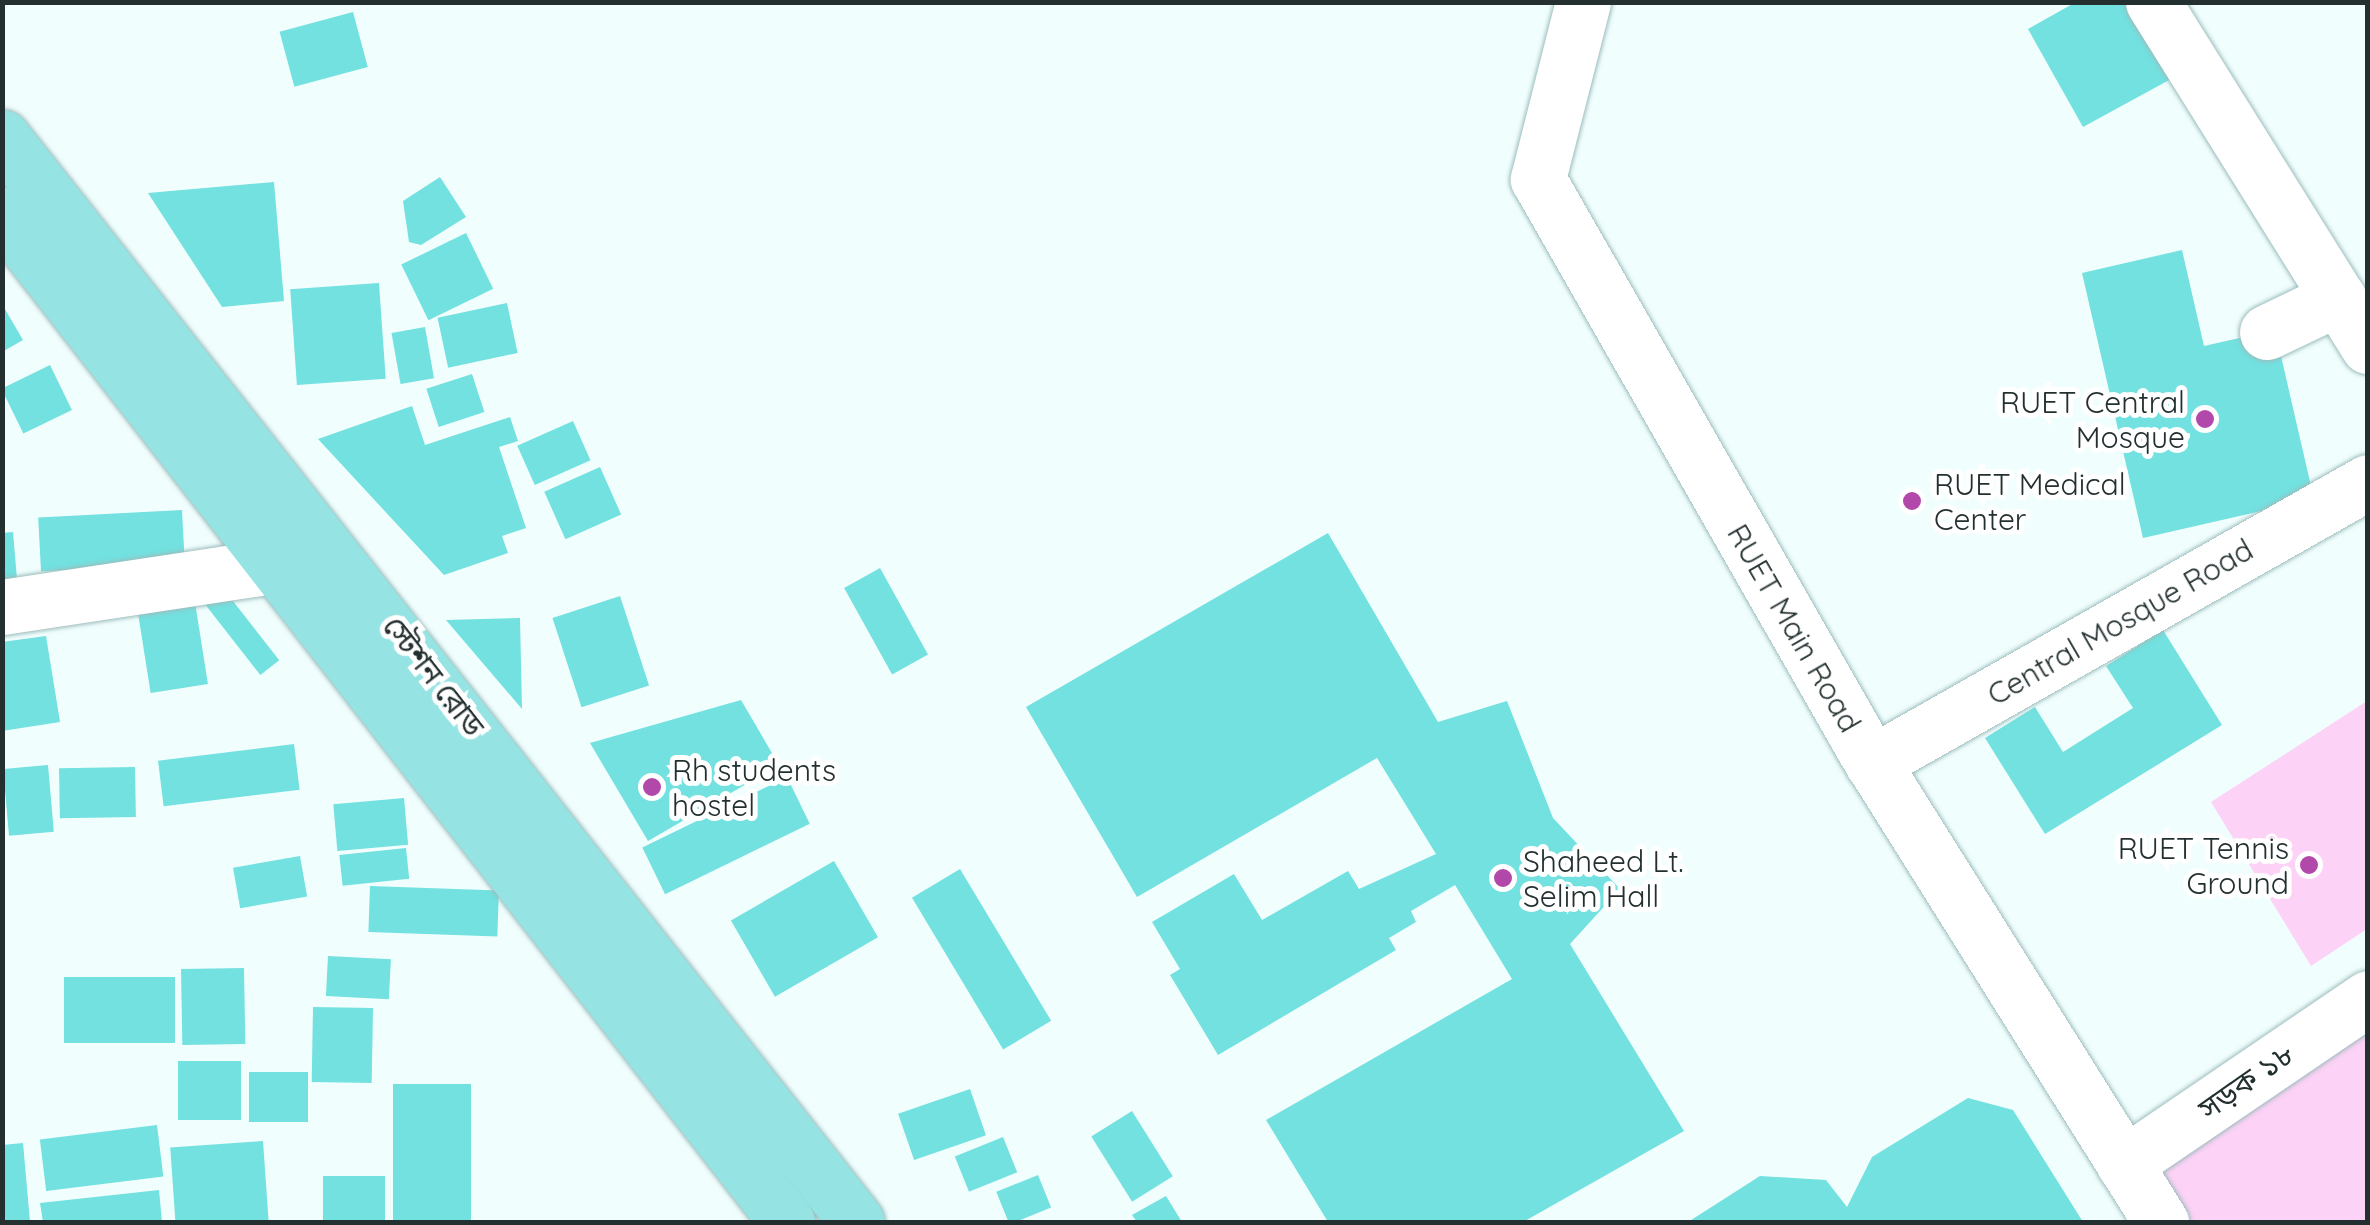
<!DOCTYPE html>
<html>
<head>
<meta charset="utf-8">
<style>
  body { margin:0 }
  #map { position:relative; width:2370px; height:1225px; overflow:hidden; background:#f1fefe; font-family:Quicksand,"Noto Sans Bengali",sans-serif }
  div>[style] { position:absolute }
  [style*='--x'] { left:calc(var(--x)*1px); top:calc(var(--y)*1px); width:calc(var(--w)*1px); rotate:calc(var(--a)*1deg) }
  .green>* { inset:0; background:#fcd2f6 }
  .building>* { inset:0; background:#72e1e0; transform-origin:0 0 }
  .roads { filter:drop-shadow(0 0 2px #9dbcbc) drop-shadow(0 0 2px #9dbcbc) }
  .minor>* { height:55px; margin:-27.5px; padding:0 27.5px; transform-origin:27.5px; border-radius:27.5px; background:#fff }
  .major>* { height:55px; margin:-27.5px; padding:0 27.5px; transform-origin:27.5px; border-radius:27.5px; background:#96e3e3 }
  .dots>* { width:28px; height:28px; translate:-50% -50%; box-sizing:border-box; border:5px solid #fff; border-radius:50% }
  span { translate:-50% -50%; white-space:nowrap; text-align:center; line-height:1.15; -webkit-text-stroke:10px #fff; paint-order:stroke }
  .poi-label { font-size:30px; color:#243030 }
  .right { translate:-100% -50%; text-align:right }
  .left { translate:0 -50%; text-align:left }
  .street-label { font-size:30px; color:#243030 }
  .frame { position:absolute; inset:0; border:5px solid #243030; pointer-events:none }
</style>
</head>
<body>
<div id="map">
  <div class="green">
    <div style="clip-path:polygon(2367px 701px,2367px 929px,2311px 966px,2211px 802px)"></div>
    <div style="clip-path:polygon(2367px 1008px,2367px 1222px,2161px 1222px,2124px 1164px)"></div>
  </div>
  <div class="building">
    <div style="clip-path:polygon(2076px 2px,2142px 2px,2182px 73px,2083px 127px,2028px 29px)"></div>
    <div style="left:353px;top:12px;width:57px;height:76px;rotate:75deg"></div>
    <div style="clip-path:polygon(440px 177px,466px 217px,421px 245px,409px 242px,403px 201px)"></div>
    <div style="clip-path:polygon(274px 182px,284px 301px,222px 307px,148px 193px)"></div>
    <div style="left:466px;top:233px;width:62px;height:72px;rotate:64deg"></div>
    <div style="clip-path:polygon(2182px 250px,2204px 346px,2275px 330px,2314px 499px,2143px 538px,2082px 273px)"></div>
    <div style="left:379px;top:283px;width:96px;height:89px;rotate:86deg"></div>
    <div style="left:507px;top:303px;width:51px;height:71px;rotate:78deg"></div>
    <div style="clip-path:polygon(2px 304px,23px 340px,2px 352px)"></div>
    <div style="left:425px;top:327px;width:52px;height:34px;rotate:80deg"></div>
    <div style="left:50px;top:365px;width:50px;height:54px;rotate:64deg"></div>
    <div style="left:472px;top:374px;width:40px;height:48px;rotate:72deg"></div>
    <div style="clip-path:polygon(412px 406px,425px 445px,510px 417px,518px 441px,499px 447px,526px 528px,502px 536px,508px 553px,444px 575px,318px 439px)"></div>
    <div style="left:573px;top:421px;width:43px;height:61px;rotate:66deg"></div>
    <div style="left:600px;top:467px;width:52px;height:61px;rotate:66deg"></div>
    <div style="left:182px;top:510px;width:54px;height:144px;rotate:87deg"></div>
    <div style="clip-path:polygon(13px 532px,18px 591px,2px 592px,2px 533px)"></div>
    <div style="clip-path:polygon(1328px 533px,1438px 722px,1507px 701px,1553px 818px,1620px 889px,1570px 944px,1684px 1131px,1523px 1222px,1328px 1222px,1266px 1120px,1512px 979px,1455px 885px,1411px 911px,1416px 922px,1389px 938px,1396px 950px,1218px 1055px,1170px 975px,1180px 969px,1152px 922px,1234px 874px,1262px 920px,1348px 871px,1359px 889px,1436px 854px,1377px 758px,1137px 897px,1026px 707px)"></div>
    <div style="left:880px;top:568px;width:99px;height:41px;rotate:61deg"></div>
    <div style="left:222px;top:587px;width:93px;height:24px;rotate:52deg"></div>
    <div style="left:194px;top:596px;width:89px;height:58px;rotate:81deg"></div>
    <div style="left:620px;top:596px;width:94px;height:71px;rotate:72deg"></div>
    <div style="clip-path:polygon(520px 618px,522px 709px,446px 620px)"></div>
    <div style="clip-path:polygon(2163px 630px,2222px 725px,2045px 834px,1985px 738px,2035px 707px,2063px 752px,2133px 708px,2106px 666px)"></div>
    <div style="clip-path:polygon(46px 636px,60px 722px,2px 731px,2px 642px)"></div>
    <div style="clip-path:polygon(741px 700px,779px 765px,648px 841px,590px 743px)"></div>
    <div style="left:294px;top:744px;width:46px;height:137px;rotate:83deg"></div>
    <div style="left:48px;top:765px;width:67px;height:45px;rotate:85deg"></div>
    <div style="left:135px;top:767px;width:50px;height:76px;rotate:89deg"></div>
    <div style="left:787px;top:777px;width:52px;height:161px;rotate:64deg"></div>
    <div style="left:404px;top:798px;width:47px;height:71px;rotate:85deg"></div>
    <div style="left:406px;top:848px;width:31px;height:67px;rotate:84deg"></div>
    <div style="left:300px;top:856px;width:41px;height:68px;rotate:80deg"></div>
    <div style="left:834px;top:861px;width:88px;height:119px;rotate:60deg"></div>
    <div style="left:960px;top:869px;width:177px;height:56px;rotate:59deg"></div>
    <div style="left:370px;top:886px;width:129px;height:46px;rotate:2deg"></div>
    <div style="left:328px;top:956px;width:63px;height:40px;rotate:3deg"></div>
    <div style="left:244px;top:968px;width:76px;height:63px;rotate:89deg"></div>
    <div style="left:64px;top:977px;width:111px;height:66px"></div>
    <div style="left:313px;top:1007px;width:60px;height:75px;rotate:1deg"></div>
    <div style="left:178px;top:1061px;width:63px;height:59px"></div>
    <div style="left:249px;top:1072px;width:59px;height:50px"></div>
    <div style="left:393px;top:1084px;width:78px;height:138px"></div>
    <div style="left:970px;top:1089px;width:49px;height:76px;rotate:71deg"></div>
    <div style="clip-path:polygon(1968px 1098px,2013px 1110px,2083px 1222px,1688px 1222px,1760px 1176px,1826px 1180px,1847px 1207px,1872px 1157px)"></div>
    <div style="left:1132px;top:1111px;width:77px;height:48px;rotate:58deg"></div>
    <div style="left:157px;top:1125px;width:52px;height:118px;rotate:83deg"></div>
    <div style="left:1003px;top:1137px;width:38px;height:52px;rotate:68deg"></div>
    <div style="left:263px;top:1141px;width:81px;height:93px;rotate:86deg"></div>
    <div style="clip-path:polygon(23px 1143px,30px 1222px,2px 1222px,2px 1145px)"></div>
    <div style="left:1038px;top:1175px;width:35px;height:45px;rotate:68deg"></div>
    <div style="left:385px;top:1176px;width:46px;height:62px;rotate:90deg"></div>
    <div style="clip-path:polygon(159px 1190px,162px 1222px,43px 1222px,40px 1203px)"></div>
    <div style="clip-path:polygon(1166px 1196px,1182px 1222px,1137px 1222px,1132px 1215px)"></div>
  </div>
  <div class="roads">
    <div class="minor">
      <div style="--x:1583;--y:2;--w:183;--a:104.3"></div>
      <div style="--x:1538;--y:179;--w:657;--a:60.23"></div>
      <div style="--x:1864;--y:749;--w:559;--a:57.88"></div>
      <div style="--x:2153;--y:2;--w:406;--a:58"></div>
      <div style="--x:2267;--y:332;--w:79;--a:-25.6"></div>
      <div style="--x:2;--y:607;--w:323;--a:-8.6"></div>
      <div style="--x:1872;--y:763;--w:570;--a:-29.53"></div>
      <div style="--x:2124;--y:1164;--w:295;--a:-34.2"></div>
    </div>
    <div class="major">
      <div style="--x:2;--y:137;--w:1381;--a:51.76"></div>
      <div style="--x:2;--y:214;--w:1278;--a:52.09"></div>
    </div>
  </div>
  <div class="dots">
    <div style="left:2205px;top:419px;background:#b148aa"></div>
    <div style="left:1912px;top:501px;background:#b148aa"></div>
    <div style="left:652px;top:787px;background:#b148aa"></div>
    <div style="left:2309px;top:865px;background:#b148aa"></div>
    <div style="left:1503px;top:878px;background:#b148aa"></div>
  </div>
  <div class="poi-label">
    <span class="right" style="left:2185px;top:419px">RUET Central<br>Mosque</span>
    <span class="left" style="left:1934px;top:501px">RUET Medical<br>Center</span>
    <span class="left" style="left:672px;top:787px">Rh students<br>hostel</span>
    <span class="right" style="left:2289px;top:865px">RUET Tennis<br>Ground</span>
    <span class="left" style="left:1523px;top:878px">Shaheed Lt.<br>Selim Hall</span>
  </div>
  <div class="street-label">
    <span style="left:2120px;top:622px;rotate:-30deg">Central Mosque Road</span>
    <span style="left:1794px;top:628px;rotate:60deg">RUET Main Road</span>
    <span style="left:434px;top:676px;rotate:52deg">স্টেশন রোড</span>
    <span style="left:2246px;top:1081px;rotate:-35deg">সড়ক ১৮</span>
  </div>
  <div class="frame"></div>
</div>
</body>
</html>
